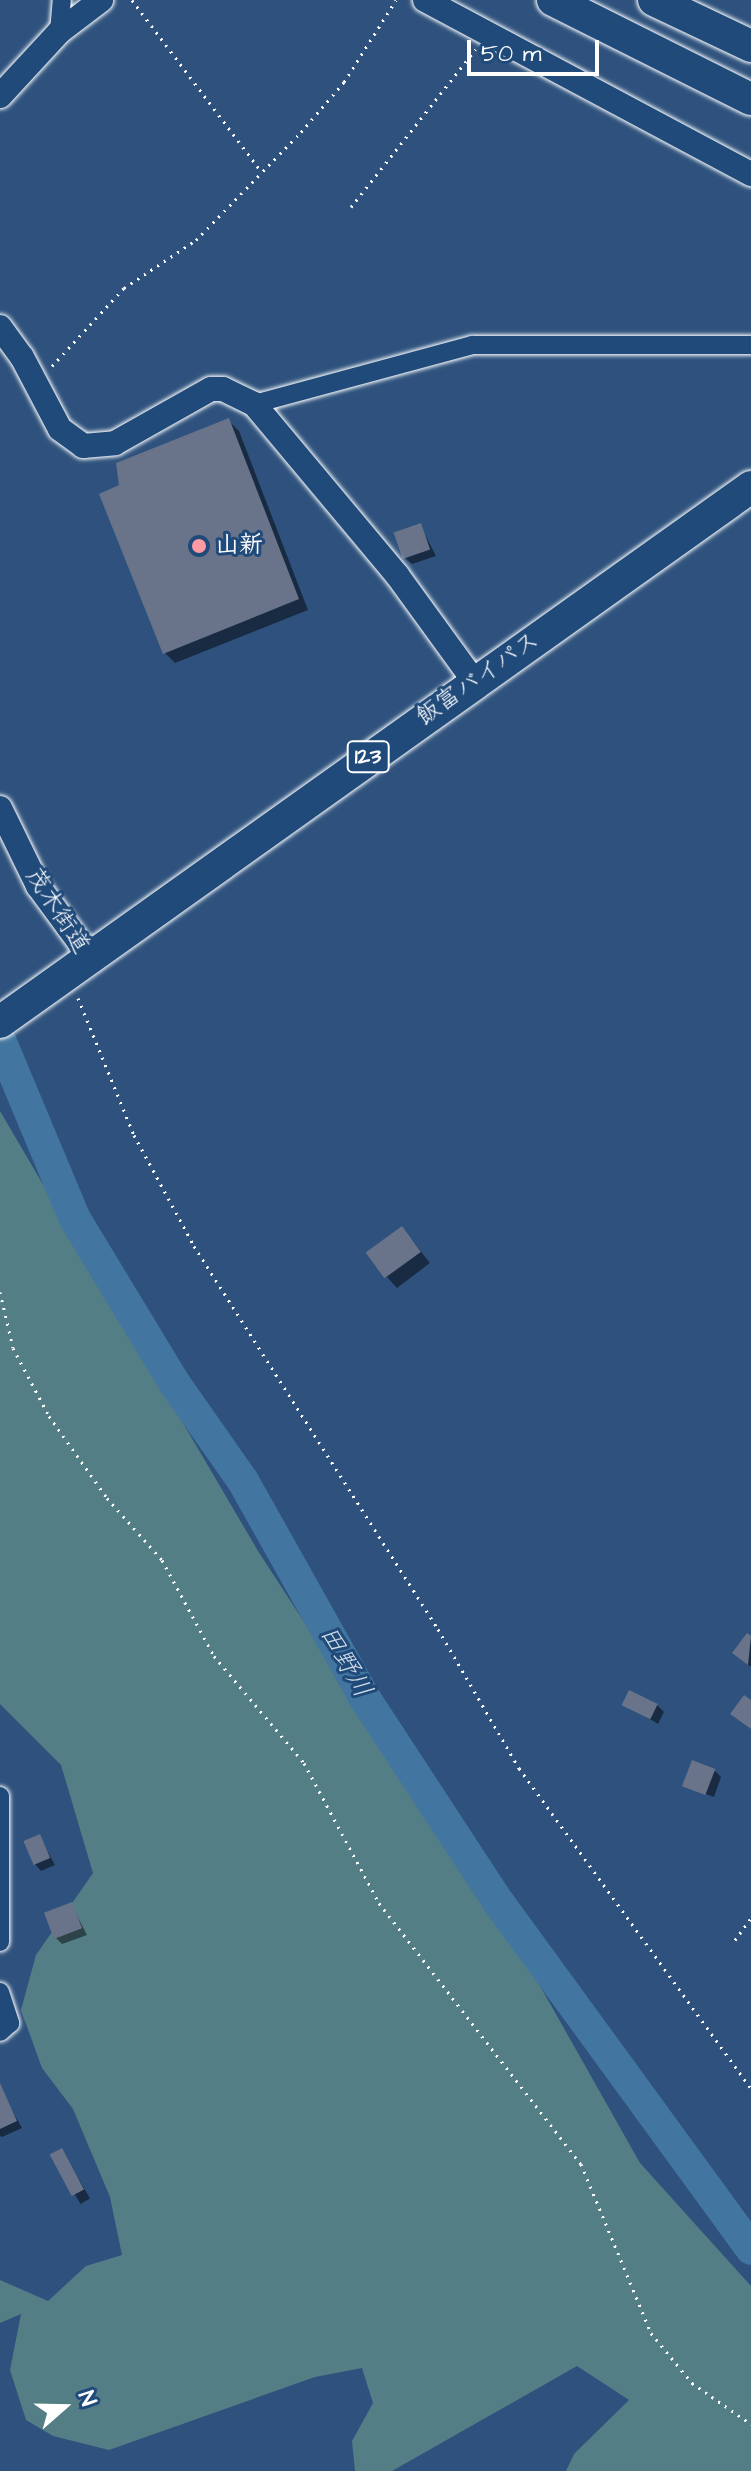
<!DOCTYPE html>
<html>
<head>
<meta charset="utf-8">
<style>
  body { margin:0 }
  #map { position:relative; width:751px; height:2471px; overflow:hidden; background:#2e527d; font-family:"Architects Daughter","Klee One",sans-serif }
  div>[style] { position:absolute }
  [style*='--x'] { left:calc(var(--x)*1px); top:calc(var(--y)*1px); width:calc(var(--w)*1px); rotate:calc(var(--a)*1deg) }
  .green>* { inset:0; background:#547e86 }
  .shadow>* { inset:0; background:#0007; transform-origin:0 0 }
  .river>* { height:32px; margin:-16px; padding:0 16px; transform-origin:16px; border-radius:16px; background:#42759f }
  .building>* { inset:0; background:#697389; transform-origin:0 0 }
  .path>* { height:3px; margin-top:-1.5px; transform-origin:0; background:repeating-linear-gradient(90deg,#fff 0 2px,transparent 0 8px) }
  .roads { filter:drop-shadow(0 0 2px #fff) drop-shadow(0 0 2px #fff) }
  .street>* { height:18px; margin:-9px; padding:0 9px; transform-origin:9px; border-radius:9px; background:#1f4a7a }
  .secondary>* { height:24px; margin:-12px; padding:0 12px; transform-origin:12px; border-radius:12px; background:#1f4a7a }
  .highway>* { height:32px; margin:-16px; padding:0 16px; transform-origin:16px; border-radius:16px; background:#1f4a7a }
  .dots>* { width:22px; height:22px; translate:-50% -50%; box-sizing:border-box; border:4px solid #1f4a7a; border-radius:50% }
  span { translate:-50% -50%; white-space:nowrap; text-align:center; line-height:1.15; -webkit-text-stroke:6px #1f4a7a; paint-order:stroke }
  .shield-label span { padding:2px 6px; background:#1f4a7a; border:2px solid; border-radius:6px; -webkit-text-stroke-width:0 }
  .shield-label { font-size:22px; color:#fff; font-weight:700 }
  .poi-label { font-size:24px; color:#fff; font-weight:700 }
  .left { translate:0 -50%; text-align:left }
  .street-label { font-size:24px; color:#fff }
  .water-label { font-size:26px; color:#d0dce7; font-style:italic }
  .north { position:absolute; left:24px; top:2367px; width:80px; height:80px; -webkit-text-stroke:6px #1f4a7a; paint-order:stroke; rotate:70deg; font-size:22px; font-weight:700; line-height:32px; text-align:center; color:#fff }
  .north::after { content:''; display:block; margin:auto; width:28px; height:36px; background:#fff; clip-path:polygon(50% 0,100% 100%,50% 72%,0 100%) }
  .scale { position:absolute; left:467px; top:40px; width:132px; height:36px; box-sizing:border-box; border:4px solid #fff; border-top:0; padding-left:10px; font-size:24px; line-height:28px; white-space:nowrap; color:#fff; -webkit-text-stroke:6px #1f4a7a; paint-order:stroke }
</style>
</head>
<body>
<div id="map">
  <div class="green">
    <div style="clip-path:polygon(0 1111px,258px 1551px,535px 1977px,640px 2163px,751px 2286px,751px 2471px,566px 2471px,574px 2454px,629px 2400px,577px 2366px,392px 2471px,355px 2471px,352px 2441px,373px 2403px,362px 2368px,315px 2377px,109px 2450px,53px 2436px,26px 2420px,10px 2370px,21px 2314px,0 2323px,0 2280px,48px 2301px,86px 2266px,122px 2255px,110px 2197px,73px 2109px,42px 2068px,21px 2010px,36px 1955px,93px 1873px,61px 1765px,0 1704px)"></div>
  </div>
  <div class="shadow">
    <div style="clip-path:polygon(229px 421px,239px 431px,308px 610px,175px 663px,164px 652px,121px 487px)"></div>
    <div style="clip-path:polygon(420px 525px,436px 556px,412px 564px,405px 558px)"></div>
    <div style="clip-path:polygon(402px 1228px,430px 1263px,397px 1288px,387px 1277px)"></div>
    <div style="clip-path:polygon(747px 1636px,751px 1639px,751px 1667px,742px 1660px)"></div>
    <div style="clip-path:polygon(625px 1704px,657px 1705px,664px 1712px,658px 1724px)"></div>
    <div style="clip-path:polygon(714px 1770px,721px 1777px,714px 1797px,684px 1786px)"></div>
    <div style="clip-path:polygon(39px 1836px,55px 1865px,41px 1871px,35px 1864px)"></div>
    <div style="clip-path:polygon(71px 1904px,87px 1935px,62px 1944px,55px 1937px)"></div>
    <div style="clip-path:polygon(0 2089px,22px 2128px,2px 2137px,0 2136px)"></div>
    <div style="left:62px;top:2150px;width:56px;height:11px;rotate:60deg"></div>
  </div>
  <div class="river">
    <div style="--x:0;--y:1040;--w:194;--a:67.3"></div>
    <div style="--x:75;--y:1219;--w:193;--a:58.8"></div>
    <div style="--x:175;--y:1384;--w:118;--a:55"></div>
    <div style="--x:243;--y:1481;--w:248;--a:60.7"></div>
    <div style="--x:364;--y:1697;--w:246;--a:56.8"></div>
    <div style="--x:499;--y:1903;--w:428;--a:53.9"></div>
  </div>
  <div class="building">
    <div style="clip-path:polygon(229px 418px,299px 599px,163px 654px,99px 494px,119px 485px,116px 463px)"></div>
    <div style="left:421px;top:523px;width:28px;height:29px;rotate:71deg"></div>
    <div style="left:402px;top:1226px;width:32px;height:45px;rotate:54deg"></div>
    <div style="clip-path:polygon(747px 1633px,751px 1636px,748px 1665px,732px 1653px)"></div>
    <div style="left:629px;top:1690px;width:32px;height:17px;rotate:26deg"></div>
    <div style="clip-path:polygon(744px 1695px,751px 1700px,751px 1729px,730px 1714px)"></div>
    <div style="left:692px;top:1760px;width:25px;height:28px;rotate:21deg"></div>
    <div style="left:40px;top:1834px;width:26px;height:18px;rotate:67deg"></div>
    <div style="left:72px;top:1902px;width:28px;height:30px;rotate:69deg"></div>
    <div style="clip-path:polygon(0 2083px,17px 2121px,0 2129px)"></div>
    <div style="left:62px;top:2148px;width:47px;height:14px;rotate:62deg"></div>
  </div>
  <div class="path">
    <div style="--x:132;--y:0;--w:214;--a:53"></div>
    <div style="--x:351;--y:207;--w:201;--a:-51.7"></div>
    <div style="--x:52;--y:366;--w:106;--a:-47.3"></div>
    <div style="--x:124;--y:288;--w:87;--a:-33.7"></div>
    <div style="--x:196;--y:240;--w:151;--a:-45.8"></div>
    <div style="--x:301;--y:132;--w:66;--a:-49.3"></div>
    <div style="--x:344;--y:82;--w:97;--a:-57.6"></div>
    <div style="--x:78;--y:998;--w:148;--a:67.8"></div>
    <div style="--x:134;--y:1135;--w:126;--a:61.6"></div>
    <div style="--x:194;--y:1246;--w:454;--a:57.5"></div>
    <div style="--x:438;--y:1629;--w:161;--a:59.8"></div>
    <div style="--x:519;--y:1768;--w:395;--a:54.1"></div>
    <div style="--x:0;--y:1292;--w:57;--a:76.9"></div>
    <div style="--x:13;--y:1348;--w:77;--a:62.1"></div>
    <div style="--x:49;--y:1416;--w:100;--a:54.7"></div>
    <div style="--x:107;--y:1498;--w:83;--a:48.4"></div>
    <div style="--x:162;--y:1560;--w:109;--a:61.6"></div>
    <div style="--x:214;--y:1656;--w:140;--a:49.9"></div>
    <div style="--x:304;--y:1763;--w:159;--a:61.8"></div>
    <div style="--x:379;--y:1903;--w:330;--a:52.3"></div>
    <div style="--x:581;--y:2164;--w:183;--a:67.5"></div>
    <div style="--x:651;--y:2333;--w:65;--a:50.6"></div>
    <div style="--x:692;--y:2383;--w:72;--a:34.8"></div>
    <div style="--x:735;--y:1940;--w:27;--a:-54"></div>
  </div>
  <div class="roads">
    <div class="street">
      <div style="--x:59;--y:32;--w:32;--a:-85"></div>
      <div style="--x:254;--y:404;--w:226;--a:-15.1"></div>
      <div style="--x:472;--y:345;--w:279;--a:0"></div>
      <div style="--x:0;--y:1796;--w:146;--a:90"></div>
      <div style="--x:0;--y:1992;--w:33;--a:72"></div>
      <div style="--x:10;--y:2023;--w:13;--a:138"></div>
    </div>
    <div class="secondary">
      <div style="--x:425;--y:0;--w:370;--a:28.1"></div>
      <div style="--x:0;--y:96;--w:87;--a:-47.3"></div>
      <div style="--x:59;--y:32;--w:53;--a:-37.3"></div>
      <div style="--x:0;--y:327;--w:37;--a:54"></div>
      <div style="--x:22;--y:357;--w:81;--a:62.2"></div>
      <div style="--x:60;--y:429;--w:29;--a:36"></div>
      <div style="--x:83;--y:446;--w:32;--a:-5"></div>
      <div style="--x:115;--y:443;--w:110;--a:-29.4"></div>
      <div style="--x:211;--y:389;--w:12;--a:0"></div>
      <div style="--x:223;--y:389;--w:34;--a:26"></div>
      <div style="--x:254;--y:404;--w:223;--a:50.1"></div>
      <div style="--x:397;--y:575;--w:131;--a:54"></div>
      <div style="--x:0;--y:808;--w:87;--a:64"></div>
      <div style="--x:38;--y:886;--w:89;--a:53.6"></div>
    </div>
    <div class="highway">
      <div style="--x:553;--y:0;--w:221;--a:26.6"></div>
      <div style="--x:654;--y:0;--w:107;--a:25.4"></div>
      <div style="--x:0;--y:1022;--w:922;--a:-35.47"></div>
    </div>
  </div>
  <div class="dots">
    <div style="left:199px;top:546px;background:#ff9aa2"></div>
  </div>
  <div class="shield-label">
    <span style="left:368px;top:757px">123</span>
  </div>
  <div class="poi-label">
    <span class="left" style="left:215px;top:546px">山新</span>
  </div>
  <div class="street-label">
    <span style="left:478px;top:679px;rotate:-35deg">飯富バイパス</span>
    <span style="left:57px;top:911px;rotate:57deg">茂木街道</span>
  </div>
  <div class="water-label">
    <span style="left:345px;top:1662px;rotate:60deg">田野川</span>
  </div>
  <div class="north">N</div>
  <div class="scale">50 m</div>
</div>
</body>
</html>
